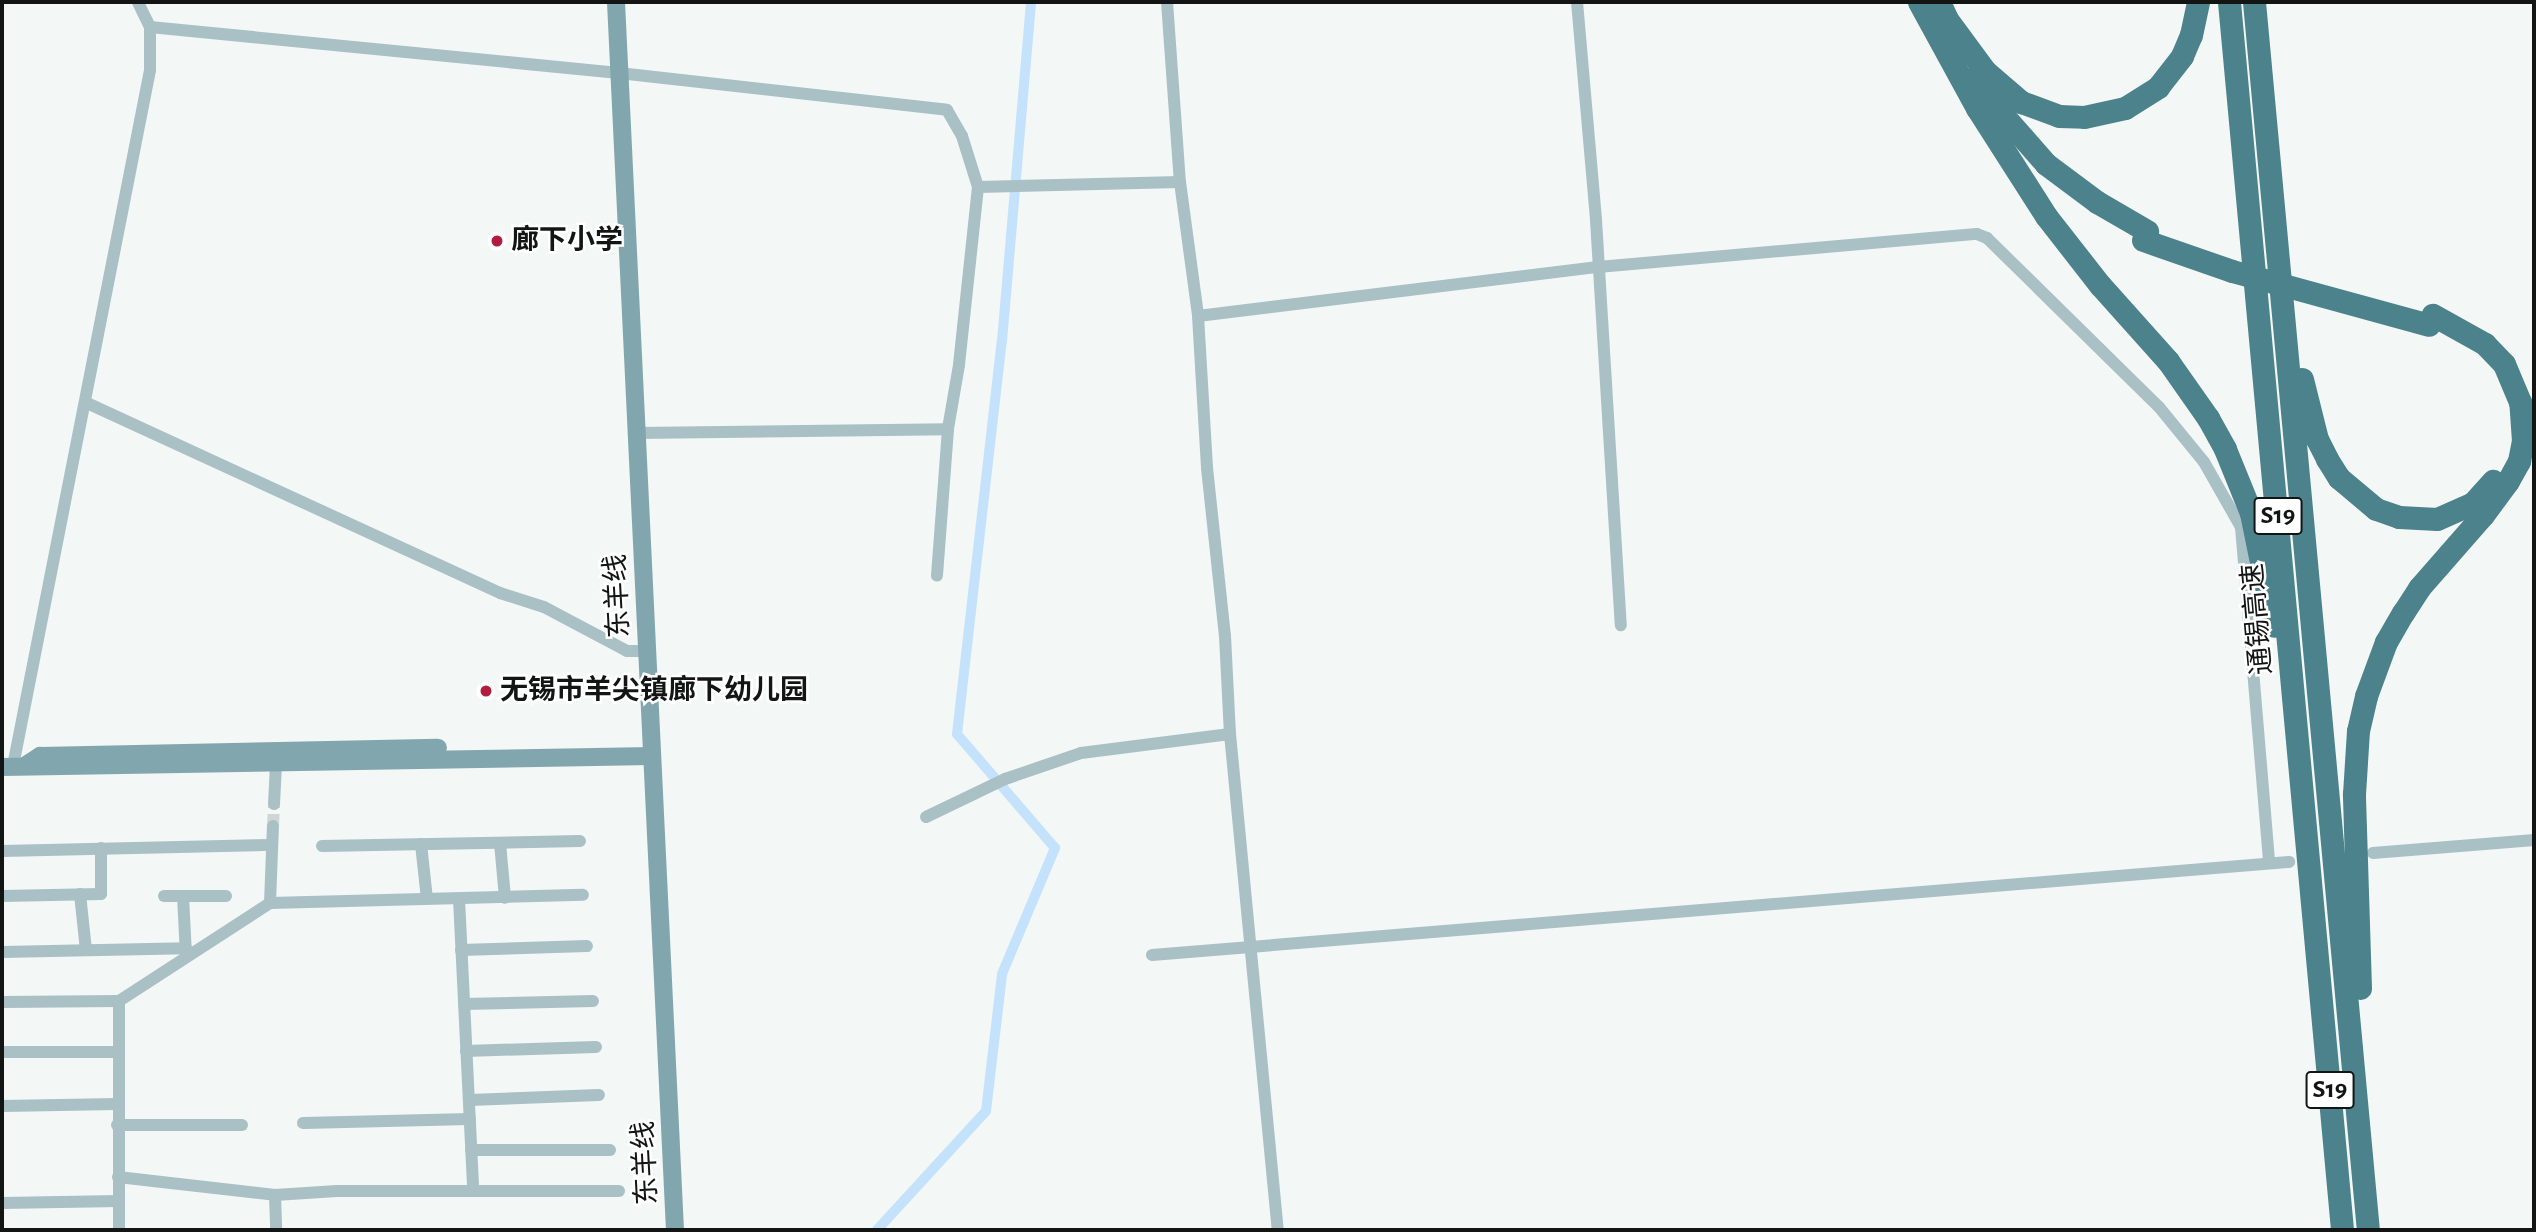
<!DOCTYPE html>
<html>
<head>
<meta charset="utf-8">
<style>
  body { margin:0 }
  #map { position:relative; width:2536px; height:1232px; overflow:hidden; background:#f3f7f6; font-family:"Alegreya Sans","Noto Sans SC",sans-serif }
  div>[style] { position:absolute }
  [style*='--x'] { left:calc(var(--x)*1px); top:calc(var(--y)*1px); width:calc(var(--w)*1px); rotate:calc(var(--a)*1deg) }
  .canal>* { height:10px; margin:-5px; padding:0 5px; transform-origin:5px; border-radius:5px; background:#c4e2fb }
  .street-tunnel>* { height:12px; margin-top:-6px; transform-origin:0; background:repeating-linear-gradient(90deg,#d1d5d4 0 12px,transparent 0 18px) }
  .street>* { height:12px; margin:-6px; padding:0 6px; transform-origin:6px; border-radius:6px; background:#a9c0c5 }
  .secondary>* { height:18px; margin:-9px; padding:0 9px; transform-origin:9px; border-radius:9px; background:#82a6ad }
  .highway>* { height:23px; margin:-11.5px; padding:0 11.5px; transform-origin:11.5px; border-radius:11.5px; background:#4c828c }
  .highway-bridge>* { height:23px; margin:-11.5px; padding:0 11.5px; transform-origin:11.5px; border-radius:11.5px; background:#4c828c }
  .dots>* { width:19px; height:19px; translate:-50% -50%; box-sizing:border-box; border:4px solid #fff; border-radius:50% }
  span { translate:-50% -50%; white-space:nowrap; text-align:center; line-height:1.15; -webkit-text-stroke:5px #fff; paint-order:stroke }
  .shield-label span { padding:2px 5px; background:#fff; border:2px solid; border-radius:5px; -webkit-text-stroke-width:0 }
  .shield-label { font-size:26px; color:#131414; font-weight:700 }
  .poi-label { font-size:28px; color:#131414; font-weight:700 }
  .left { translate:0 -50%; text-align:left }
  .street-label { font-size:28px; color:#131414 }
  .frame { position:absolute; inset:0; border:4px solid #131414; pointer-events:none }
</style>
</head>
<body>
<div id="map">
  <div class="canal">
    <div style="--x:877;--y:1230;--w:161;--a:-47.5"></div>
    <div style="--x:986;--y:1111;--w:138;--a:-83.3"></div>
    <div style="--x:1002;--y:974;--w:137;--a:-67.2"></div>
    <div style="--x:1055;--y:848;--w:150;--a:-130.7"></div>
    <div style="--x:957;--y:734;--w:396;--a:-83.5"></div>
    <div style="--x:1002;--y:341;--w:340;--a:-85.1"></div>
  </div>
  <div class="street-tunnel">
    <div style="--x:273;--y:826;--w:22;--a:-87"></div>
  </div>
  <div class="street">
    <div style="--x:1167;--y:2;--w:180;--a:85.9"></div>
    <div style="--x:1180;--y:182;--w:135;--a:82.3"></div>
    <div style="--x:1198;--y:316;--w:152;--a:86.6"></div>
    <div style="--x:1207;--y:468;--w:169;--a:83.9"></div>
    <div style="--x:1225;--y:636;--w:98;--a:87.1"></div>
    <div style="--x:1230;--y:734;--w:498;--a:84.5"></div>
    <div style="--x:1577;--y:2;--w:219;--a:85"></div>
    <div style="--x:1596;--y:220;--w:406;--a:86.5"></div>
    <div style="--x:150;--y:27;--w:471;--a:5.6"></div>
    <div style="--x:619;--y:73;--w:330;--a:6.4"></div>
    <div style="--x:947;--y:110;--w:30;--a:60"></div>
    <div style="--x:962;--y:136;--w:53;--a:72.6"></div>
    <div style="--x:978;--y:187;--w:179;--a:96.1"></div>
    <div style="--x:959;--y:365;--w:65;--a:99.8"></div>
    <div style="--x:948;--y:429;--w:147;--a:94.3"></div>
    <div style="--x:978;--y:187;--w:202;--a:-1.4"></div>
    <div style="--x:1198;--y:316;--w:403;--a:-7"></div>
    <div style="--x:1598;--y:267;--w:380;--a:-5"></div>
    <div style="--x:1977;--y:234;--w:11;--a:22"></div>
    <div style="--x:1987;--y:238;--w:241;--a:44.5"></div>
    <div style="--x:2159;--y:407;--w:71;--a:50.7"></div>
    <div style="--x:2204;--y:462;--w:75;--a:60.4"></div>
    <div style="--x:2241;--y:527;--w:337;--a:85.2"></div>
    <div style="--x:87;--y:403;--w:455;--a:24.7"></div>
    <div style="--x:500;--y:593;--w:46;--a:17.7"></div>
    <div style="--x:544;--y:607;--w:94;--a:27.9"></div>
    <div style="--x:627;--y:651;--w:20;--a:0"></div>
    <div style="--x:637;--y:433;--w:311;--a:-0.7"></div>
    <div style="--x:13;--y:766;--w:709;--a:-78.86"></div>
    <div style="--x:150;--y:70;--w:43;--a:-90"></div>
    <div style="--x:150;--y:27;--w:28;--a:-116"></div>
    <div style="--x:274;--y:804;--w:40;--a:-87.1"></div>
    <div style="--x:926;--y:817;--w:88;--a:-25.7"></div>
    <div style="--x:1005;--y:779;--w:80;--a:-18.9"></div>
    <div style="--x:1081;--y:753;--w:150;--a:-7.3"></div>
    <div style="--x:500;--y:843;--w:55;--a:84.8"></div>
    <div style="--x:421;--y:844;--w:55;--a:83.8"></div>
    <div style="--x:322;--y:846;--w:258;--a:-1.1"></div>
    <div style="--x:2;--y:851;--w:270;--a:-1.3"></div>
    <div style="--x:2373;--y:853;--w:162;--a:-4.6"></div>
    <div style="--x:80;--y:894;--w:56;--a:83.9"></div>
    <div style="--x:2;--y:896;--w:99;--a:-1.2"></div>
    <div style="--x:101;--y:894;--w:46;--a:-90"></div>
    <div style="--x:164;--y:896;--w:62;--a:0"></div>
    <div style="--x:183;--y:896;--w:59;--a:87.1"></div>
    <div style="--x:459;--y:899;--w:291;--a:87.2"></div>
    <div style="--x:270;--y:903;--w:313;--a:-1.5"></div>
    <div style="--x:461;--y:950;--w:126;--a:-1.8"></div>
    <div style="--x:2;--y:952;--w:184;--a:-1.2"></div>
    <div style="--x:1152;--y:955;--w:1141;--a:-4.68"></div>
    <div style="--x:2;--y:1002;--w:117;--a:-0.5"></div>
    <div style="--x:464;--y:1004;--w:129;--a:-1.3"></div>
    <div style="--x:466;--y:1051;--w:130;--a:-1.8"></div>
    <div style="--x:2;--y:1052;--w:116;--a:0"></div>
    <div style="--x:469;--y:1100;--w:130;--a:-2.2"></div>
    <div style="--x:2;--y:1106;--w:115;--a:-1"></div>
    <div style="--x:303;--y:1123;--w:167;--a:-1.4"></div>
    <div style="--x:117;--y:1125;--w:125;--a:0"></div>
    <div style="--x:471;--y:1150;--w:139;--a:0"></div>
    <div style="--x:118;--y:1177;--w:158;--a:6.5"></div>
    <div style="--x:275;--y:1195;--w:62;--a:-3.7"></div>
    <div style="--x:337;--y:1191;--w:282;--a:0"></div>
    <div style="--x:275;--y:1195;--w:35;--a:88"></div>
    <div style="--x:2;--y:1203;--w:117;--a:-1"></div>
    <div style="--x:119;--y:1230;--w:229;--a:-90"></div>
    <div style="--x:119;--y:1001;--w:180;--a:-33"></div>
    <div style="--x:270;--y:903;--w:77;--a:-87.8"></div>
  </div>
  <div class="secondary">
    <div style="--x:616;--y:2;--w:1229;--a:87.25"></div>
    <div style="--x:26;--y:765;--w:17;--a:-33"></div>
    <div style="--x:40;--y:756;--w:398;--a:-1.2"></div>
    <div style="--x:2;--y:767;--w:650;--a:-0.97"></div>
  </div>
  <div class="highway">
    <div style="--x:1919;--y:2;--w:121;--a:61.3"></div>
    <div style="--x:1977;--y:108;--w:128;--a:57.4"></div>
    <div style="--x:2046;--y:216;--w:88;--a:52"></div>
    <div style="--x:2100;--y:285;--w:102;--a:48.2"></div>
    <div style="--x:2168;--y:361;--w:70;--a:54.9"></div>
    <div style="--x:2208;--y:418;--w:35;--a:61"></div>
    <div style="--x:2225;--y:449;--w:69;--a:67.9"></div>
    <div style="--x:2251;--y:513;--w:115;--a:78.5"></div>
    <div style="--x:1939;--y:2;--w:38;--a:65"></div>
    <div style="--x:2229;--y:2;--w:1233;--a:84.74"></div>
    <div style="--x:2254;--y:2;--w:1233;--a:84.7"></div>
    <div style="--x:1949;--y:22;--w:61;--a:53.7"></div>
    <div style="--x:1985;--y:71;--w:48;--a:40.7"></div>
    <div style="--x:2021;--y:102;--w:40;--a:20.2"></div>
    <div style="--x:2059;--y:116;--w:25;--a:2"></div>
    <div style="--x:2084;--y:117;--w:42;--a:-12.4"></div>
    <div style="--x:2125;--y:108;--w:39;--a:-32"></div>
    <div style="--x:2158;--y:87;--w:39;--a:-52"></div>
    <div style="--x:2182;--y:56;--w:23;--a:-67"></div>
    <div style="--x:2191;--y:35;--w:34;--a:-78"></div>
    <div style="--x:1976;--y:76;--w:47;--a:55.3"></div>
    <div style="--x:2003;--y:115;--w:65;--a:48.7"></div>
    <div style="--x:2046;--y:164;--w:64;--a:36.7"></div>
    <div style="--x:2097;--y:202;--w:58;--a:30.1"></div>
    <div style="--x:2302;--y:379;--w:62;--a:76"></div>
    <div style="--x:2317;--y:439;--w:22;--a:63"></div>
    <div style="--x:2327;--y:459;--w:22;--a:58"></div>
    <div style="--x:2339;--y:478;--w:48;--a:40"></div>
    <div style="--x:2376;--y:509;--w:24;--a:19"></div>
    <div style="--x:2399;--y:517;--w:38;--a:3"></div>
    <div style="--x:2437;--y:519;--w:39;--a:-24"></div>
    <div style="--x:2473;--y:503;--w:30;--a:-48"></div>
    <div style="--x:2360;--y:988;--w:194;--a:-91.8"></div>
    <div style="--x:2354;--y:794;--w:63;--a:-86.4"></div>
    <div style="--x:2358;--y:731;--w:36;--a:-77"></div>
    <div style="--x:2366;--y:696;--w:58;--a:-69.7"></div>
    <div style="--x:2386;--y:642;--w:34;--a:-60"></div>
    <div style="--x:2403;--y:613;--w:30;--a:-57"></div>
    <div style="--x:2419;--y:588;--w:97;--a:-48.8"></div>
    <div style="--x:2483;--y:515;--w:42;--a:-53.7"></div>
    <div style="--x:2508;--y:481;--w:23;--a:-61"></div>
    <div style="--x:2519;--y:461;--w:20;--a:-79"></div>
    <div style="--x:2523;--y:441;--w:39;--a:-94"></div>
    <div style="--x:2520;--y:402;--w:41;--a:-112.8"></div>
    <div style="--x:2504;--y:364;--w:28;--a:-134"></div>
    <div style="--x:2485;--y:344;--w:60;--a:-150.9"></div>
  </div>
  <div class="highway-bridge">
    <div style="--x:2143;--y:240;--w:94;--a:19.2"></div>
    <div style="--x:2232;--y:271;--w:204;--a:15.3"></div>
  </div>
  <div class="dots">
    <div style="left:497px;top:241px;background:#b01d3f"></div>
    <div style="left:486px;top:691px;background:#b01d3f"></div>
  </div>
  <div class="shield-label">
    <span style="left:2278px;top:516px">S19</span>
    <span style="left:2330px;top:1090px">S19</span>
  </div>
  <div class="poi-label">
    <span class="left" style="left:511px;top:241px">廊下小学</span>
    <span class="left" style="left:500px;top:691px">无锡市羊尖镇廊下幼儿园</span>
  </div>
  <div class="street-label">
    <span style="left:618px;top:596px;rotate:-93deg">东羊线</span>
    <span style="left:2258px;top:619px;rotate:-95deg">通锡高速</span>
    <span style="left:646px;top:1163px;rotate:-93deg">东羊线</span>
  </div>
  <div class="frame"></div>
</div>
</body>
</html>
